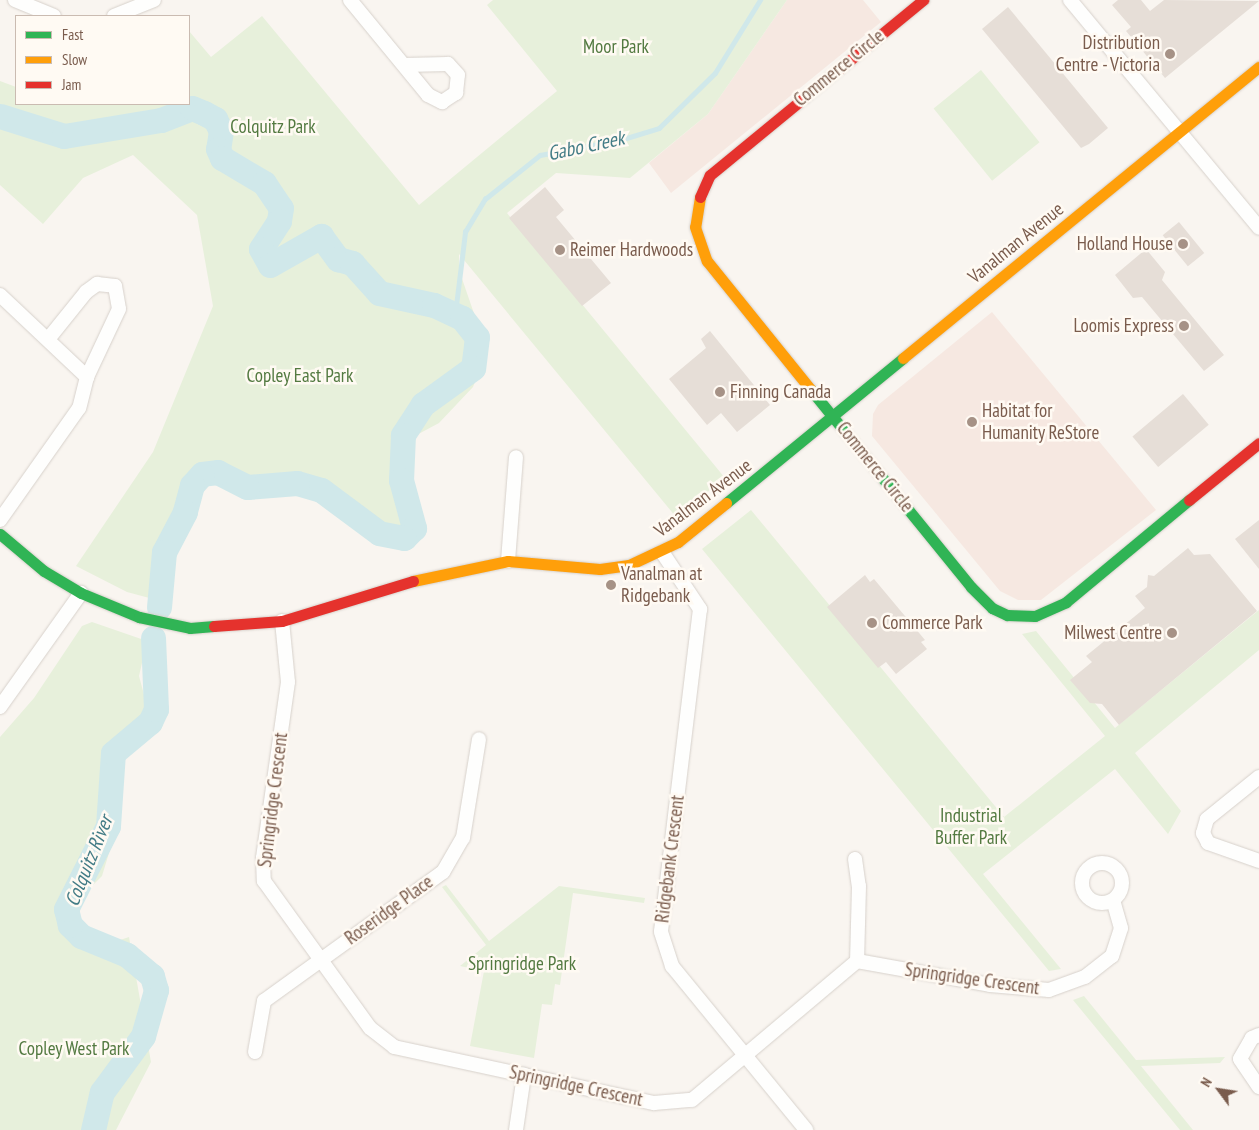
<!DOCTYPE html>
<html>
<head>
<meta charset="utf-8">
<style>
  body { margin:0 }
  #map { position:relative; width:1259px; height:1130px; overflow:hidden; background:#f9f5f0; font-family:"PT Sans Narrow",sans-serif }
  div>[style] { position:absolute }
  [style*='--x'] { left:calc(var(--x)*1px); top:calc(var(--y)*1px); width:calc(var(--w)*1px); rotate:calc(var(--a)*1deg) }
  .commercial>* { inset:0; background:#f6e8e1 }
  .green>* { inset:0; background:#e7f0db; transform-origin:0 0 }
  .stream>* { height:4.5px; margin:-2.25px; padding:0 2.25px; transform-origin:2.25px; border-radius:2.25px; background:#d0e8ea }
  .river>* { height:25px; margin:-12.5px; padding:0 12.5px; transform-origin:12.5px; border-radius:12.5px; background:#d0e8ea }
  .building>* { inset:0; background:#e6ded7; transform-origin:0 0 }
  .roads { filter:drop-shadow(0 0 1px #d7d1cb) drop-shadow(0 0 1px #d7d1cb) }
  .street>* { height:14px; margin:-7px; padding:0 7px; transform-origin:7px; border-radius:7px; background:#fefefd }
  .street>.ring { margin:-7px; padding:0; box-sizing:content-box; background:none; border:14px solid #fefefd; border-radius:50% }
  .fast>* { height:11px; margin:-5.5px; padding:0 5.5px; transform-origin:5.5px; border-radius:5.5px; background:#30b455 }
  .slow>* { height:11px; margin:-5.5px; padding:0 5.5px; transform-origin:5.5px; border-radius:5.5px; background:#ff9f0a }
  .jam>* { height:11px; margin:-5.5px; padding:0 5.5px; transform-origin:5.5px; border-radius:5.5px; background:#e5322d }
  .dots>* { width:14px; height:14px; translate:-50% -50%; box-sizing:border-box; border:2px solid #fffaf3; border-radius:50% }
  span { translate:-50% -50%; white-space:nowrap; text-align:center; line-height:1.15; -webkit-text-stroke:5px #fffaf3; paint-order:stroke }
  .poi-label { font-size:19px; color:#7a5c4d }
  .right { translate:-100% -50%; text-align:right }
  .left { translate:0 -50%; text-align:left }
  .park-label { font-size:19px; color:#537a41 }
  .street-label { font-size:19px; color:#7a5c4d }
  .water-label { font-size:20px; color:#437c86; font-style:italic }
  .legend { position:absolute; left:15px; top:15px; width:175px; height:90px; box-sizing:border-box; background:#fffaf3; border:1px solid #cabbb1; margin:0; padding:6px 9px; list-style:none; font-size:15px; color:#7a5c4d }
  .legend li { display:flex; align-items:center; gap:10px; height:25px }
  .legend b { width:25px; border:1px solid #cabbb1 }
  .north { position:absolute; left:1194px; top:1065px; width:50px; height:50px; -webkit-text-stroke:4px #fffaf3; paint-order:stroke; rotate:301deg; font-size:14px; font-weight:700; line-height:20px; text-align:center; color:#7a5c4d }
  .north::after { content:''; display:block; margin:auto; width:18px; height:22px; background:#7a5c4d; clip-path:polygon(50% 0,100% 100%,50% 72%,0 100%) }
</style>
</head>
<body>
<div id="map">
  <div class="commercial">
    <div style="clip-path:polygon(787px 0,863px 0,881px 22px,671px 193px,649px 163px,708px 114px)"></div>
    <div style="clip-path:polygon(992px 312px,1156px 510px,1041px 600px,1018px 600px,1000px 591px,872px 436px,873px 414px,878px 405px)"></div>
  </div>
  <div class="green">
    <div style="clip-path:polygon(493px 0,787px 0,708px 114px,630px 178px,556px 173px,507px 213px,725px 478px,676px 517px,459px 254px,459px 270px,487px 351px,473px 387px,439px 423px,411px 438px,408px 464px,413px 513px,408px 522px,384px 532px,338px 495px,308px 480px,276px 477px,257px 482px,223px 472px,204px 482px,192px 511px,171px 540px,168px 603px,127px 592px,76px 566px,153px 452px,213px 306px,197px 215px,133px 155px,83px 178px,43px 224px,0 185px,0 81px,16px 87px,16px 104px,189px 104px,189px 31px,211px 57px,262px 16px,419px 205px,557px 91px,487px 5px)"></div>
    <div style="left:981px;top:70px;width:93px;height:61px;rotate:51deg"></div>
    <div style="clip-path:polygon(751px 510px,1004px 817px,1105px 736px,1022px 634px,1036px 631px,1115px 728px,1259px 610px,1259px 650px,1135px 753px,1181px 811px,1168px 834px,1115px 769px,983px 874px,1061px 969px,1049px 971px,702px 549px)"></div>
    <div style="clip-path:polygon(92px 622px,147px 641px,139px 676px,149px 713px,142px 725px,117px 741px,112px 750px,118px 785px,112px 843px,102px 876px,84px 894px,76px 922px,81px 930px,108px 944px,129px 937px,151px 1062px,116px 1130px,0 1130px,0 737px,34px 698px,82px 626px)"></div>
    <div style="clip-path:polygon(446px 885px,489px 941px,559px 886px,645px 898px,644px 903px,573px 893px,560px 985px,555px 984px,552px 1005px,542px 1004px,534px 1058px,470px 1046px,484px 971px,460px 966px,486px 945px,442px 887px)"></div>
    <div style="clip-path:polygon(1084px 996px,1136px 1060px,1225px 1057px,1220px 1063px,1141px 1066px,1193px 1130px,1180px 1130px,1073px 1000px)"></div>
  </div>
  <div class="stream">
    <div style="--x:455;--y:314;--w:83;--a:-83"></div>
    <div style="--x:465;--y:232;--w:39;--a:-59"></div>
    <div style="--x:485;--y:199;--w:70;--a:-38.7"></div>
    <div style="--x:540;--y:155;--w:81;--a:-10.6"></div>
    <div style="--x:620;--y:140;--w:41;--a:-17.1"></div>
    <div style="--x:659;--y:128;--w:78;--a:-44.5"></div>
    <div style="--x:715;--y:73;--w:86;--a:-58.3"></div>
  </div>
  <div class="river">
    <div style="--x:0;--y:116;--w:67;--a:17.4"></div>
    <div style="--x:64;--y:136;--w:98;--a:-9.4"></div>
    <div style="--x:161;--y:120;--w:33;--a:-21"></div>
    <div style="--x:192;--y:108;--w:13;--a:23"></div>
    <div style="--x:204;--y:113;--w:13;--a:29"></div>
    <div style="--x:215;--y:119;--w:13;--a:63"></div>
    <div style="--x:221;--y:131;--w:18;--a:99"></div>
    <div style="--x:218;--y:149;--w:10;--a:66"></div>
    <div style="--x:222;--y:158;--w:49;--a:30.8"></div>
    <div style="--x:264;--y:183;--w:30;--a:56"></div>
    <div style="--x:281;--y:208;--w:13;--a:99"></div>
    <div style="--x:279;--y:221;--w:33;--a:123"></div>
    <div style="--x:261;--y:249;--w:18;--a:61"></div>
    <div style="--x:270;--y:265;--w:59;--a:-29.6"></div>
    <div style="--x:321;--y:236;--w:29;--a:54"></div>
    <div style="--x:338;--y:259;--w:15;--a:16"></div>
    <div style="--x:352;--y:263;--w:40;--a:48"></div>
    <div style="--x:379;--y:293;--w:56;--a:12.3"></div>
    <div style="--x:434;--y:305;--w:31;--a:25"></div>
    <div style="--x:462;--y:318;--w:24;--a:52"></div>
    <div style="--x:477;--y:337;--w:31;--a:97"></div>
    <div style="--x:473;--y:368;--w:62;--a:144.2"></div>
    <div style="--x:423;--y:404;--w:37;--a:123"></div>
    <div style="--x:403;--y:435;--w:45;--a:92.5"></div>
    <div style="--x:401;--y:480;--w:50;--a:74.8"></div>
    <div style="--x:414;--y:528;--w:14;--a:135"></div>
    <div style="--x:404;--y:538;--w:25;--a:-169"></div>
    <div style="--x:379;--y:533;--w:72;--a:-143.4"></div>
    <div style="--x:321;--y:490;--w:25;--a:-164"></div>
    <div style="--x:297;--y:483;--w:50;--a:175.4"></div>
    <div style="--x:247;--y:487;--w:33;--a:-153"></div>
    <div style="--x:218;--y:472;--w:16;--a:173"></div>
    <div style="--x:202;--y:474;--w:15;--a:132"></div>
    <div style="--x:192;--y:485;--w:28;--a:105"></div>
    <div style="--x:185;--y:512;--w:45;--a:117.7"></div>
    <div style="--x:164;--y:552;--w:55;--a:95.2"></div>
    <div style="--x:93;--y:1130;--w:39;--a:-77"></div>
    <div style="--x:102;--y:1092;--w:69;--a:-53.8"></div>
    <div style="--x:143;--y:1036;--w:48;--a:-74.2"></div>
    <div style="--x:156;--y:990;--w:15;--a:-106"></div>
    <div style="--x:152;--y:976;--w:33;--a:-140"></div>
    <div style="--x:127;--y:955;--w:50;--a:-157.6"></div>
    <div style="--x:81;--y:936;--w:16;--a:-135"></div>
    <div style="--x:70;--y:925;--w:16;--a:-104"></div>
    <div style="--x:66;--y:909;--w:93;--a:-63.2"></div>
    <div style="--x:108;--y:826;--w:73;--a:-86.1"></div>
    <div style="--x:113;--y:753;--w:48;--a:-40"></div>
    <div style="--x:150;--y:722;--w:14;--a:-65"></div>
    <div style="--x:156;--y:709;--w:71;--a:-92.4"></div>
  </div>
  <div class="building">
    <div style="clip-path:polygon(1118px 0,1141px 0,1150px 11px,1164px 0,1259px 1px,1165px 78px,1126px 31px,1131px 27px,1112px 5px)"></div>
    <div style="clip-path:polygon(1008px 7px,1108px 128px,1089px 144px,1081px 148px,982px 29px)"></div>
    <div style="clip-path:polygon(545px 187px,564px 210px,556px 217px,611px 283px,582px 306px,509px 218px)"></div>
    <div style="left:1179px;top:222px;width:40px;height:21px;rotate:51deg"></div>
    <div style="clip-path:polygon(1146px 249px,1165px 272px,1162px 280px,1224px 355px,1204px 371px,1142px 297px,1133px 298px,1115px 275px)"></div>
    <div style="clip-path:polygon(710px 331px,770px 405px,737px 432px,721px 413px,707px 425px,669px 379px,706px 348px,701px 339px)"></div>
    <div style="left:1183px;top:394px;width:40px;height:66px;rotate:50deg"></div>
    <div style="clip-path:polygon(1259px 520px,1259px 569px,1235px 539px)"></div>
    <div style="clip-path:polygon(1188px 548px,1194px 555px,1210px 554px,1257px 611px,1119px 725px,1102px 704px,1090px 703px,1070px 680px,1092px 662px,1086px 656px,1145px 608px,1135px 596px,1147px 587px,1148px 575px,1154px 576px)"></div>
    <div style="clip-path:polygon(865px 575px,870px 582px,874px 579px,925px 640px,921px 642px,927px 649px,896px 674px,886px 662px,878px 668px,827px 607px)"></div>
  </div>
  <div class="roads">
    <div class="street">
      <div style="--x:15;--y:0;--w:42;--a:22.3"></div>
      <div style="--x:350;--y:0;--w:123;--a:50.6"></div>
      <div style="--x:428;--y:95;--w:16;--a:27"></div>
      <div style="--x:442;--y:102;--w:17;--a:-33"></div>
      <div style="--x:456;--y:93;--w:18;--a:-84"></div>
      <div style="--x:458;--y:75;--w:15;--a:-132"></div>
      <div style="--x:448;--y:64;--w:43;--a:178.7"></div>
      <div style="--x:1070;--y:0;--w:296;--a:50.3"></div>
      <div style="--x:114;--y:16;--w:43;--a:-21.8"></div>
      <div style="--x:0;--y:295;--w:120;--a:43.3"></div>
      <div style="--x:87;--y:377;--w:32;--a:104"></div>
      <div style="--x:79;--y:408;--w:137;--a:125.2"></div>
      <div style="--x:49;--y:338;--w:59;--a:-51.2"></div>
      <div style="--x:86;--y:292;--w:14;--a:-36"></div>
      <div style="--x:97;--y:284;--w:18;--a:6"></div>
      <div style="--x:115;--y:286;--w:23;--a:80"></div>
      <div style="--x:119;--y:309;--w:75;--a:115.2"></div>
      <div style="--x:662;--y:552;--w:69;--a:56.3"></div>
      <div style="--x:700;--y:609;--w:325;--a:96.9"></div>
      <div style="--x:661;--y:932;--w:36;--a:72"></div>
      <div style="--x:672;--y:966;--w:212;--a:50.7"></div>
      <div style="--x:508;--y:561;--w:104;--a:-85.6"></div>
      <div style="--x:282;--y:621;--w:61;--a:84.4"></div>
      <div style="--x:288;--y:682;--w:178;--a:98.1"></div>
      <div style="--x:263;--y:858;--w:23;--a:88"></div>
      <div style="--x:264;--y:881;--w:181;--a:54.2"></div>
      <div style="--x:370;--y:1028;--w:31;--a:38"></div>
      <div style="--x:394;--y:1047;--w:266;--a:12.2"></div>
      <div style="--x:654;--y:1103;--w:38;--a:-5"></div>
      <div style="--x:692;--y:1100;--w:216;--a:-40.1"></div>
      <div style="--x:0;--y:707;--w:140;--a:-54.6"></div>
      <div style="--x:1259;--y:777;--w:67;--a:141.1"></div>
      <div style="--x:1207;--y:819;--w:15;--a:106"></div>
      <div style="--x:1203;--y:833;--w:11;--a:63"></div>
      <div style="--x:1208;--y:843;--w:54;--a:19.4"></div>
      <div style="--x:855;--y:859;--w:27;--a:82"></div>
      <div style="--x:859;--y:886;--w:75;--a:91.5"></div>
      <div class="ring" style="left:1082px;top:863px;width:26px;height:26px"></div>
      <div style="--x:857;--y:961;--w:135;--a:10.2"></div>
      <div style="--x:990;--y:985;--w:59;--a:4.8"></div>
      <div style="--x:1049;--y:990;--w:38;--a:-20"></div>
      <div style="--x:1085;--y:977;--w:34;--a:-38"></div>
      <div style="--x:1112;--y:956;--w:29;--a:-72"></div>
      <div style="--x:1121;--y:928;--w:29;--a:-106"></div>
      <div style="--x:1259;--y:1035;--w:8;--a:157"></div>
      <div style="--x:1252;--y:1038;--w:24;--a:120"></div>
      <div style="--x:1240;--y:1059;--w:34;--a:56"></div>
      <div style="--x:255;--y:1052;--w:52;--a:-80"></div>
      <div style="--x:264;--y:1001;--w:221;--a:-35.8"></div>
      <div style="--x:443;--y:872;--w:39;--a:-60"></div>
      <div style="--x:463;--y:838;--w:100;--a:-80.8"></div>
      <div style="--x:516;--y:1130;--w:56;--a:-81.7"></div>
    </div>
    <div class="fast">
      <div style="--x:811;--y:390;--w:254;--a:50.9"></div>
      <div style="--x:971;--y:587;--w:30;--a:45"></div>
      <div style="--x:992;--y:608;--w:17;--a:25"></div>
      <div style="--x:1007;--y:615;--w:28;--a:2"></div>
      <div style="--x:1035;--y:616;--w:34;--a:-24"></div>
      <div style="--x:1066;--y:602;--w:160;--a:-39.7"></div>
      <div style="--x:726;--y:503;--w:229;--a:-39.3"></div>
      <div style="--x:0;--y:534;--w:57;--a:40.1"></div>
      <div style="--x:44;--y:571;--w:43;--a:30.7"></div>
      <div style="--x:81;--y:593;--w:63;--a:22.5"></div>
      <div style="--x:139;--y:617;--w:52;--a:12.2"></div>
      <div style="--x:190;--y:628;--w:24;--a:-5"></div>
    </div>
    <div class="slow">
      <div style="--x:700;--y:197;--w:30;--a:99"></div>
      <div style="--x:695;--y:227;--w:36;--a:71"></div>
      <div style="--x:707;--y:261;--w:166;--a:51.1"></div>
      <div style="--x:903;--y:358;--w:460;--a:-39.3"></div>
      <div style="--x:413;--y:581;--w:97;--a:-11.9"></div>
      <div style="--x:508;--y:561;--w:92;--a:5"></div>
      <div style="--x:600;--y:569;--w:29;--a:-8"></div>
      <div style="--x:629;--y:565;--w:54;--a:-25.1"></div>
      <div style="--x:678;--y:542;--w:62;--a:-39.1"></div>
    </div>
    <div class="jam">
      <div style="--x:700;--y:197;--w:24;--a:-66"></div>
      <div style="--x:710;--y:175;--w:276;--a:-39.4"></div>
      <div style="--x:1189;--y:500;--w:90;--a:-39.2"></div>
      <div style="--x:214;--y:626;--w:68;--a:-4.2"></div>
      <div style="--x:282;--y:621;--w:137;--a:-17"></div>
    </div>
  </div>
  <div class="dots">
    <div style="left:1170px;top:54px;background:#a69286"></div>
    <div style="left:1183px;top:244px;background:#a69286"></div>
    <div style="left:560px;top:250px;background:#a69286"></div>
    <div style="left:1184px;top:326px;background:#a69286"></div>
    <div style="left:720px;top:392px;background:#a69286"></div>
    <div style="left:972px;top:422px;background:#a69286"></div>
    <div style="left:611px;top:585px;background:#a69286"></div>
    <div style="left:872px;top:623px;background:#a69286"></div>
    <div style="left:1172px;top:633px;background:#a69286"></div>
  </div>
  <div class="poi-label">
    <span class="right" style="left:1160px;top:54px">Distribution<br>Centre - Victoria</span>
    <span class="right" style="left:1173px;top:244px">Holland House</span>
    <span class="left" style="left:570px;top:250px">Reimer Hardwoods</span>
    <span class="right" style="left:1174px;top:326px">Loomis Express</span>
    <span class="left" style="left:730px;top:392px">Finning Canada</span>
    <span class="left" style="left:982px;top:422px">Habitat for<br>Humanity ReStore</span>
    <span class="left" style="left:621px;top:585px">Vanalman at<br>Ridgebank</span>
    <span class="left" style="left:882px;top:623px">Commerce Park</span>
    <span class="right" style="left:1162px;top:633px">Milwest Centre</span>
  </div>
  <div class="park-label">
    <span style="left:616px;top:47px">Moor Park</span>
    <span style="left:273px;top:127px">Colquitz Park</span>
    <span style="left:300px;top:376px">Copley East Park</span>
    <span style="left:971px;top:827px">Industrial<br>Buffer Park</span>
    <span style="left:522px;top:964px">Springridge Park</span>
    <span style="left:74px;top:1049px">Copley West Park</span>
  </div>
  <div class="street-label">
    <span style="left:839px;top:68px;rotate:-39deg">Commerce Circle</span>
    <span style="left:1016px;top:243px;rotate:-39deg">Vanalman Avenue</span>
    <span style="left:875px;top:467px;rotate:51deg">Commerce Circle</span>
    <span style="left:703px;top:498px;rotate:-37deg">Vanalman Avenue</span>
    <span style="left:273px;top:800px;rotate:-83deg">Springridge Crescent</span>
    <span style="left:670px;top:859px;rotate:-83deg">Ridgebank Crescent</span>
    <span style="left:389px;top:910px;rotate:-36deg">Roseridge Place</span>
    <span style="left:972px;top:979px;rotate:8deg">Springridge Crescent</span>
    <span style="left:576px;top:1086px;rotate:12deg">Springridge Crescent</span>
  </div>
  <div class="water-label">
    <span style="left:586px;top:146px;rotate:-12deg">Gabo Creek</span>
    <span style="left:89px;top:861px;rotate:-68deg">Colquitz River</span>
  </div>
  <ul class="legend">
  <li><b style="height:6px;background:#30b455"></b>Fast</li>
  <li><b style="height:6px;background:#ff9f0a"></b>Slow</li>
  <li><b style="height:6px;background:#e5322d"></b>Jam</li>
  </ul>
  <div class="north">N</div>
</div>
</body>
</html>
